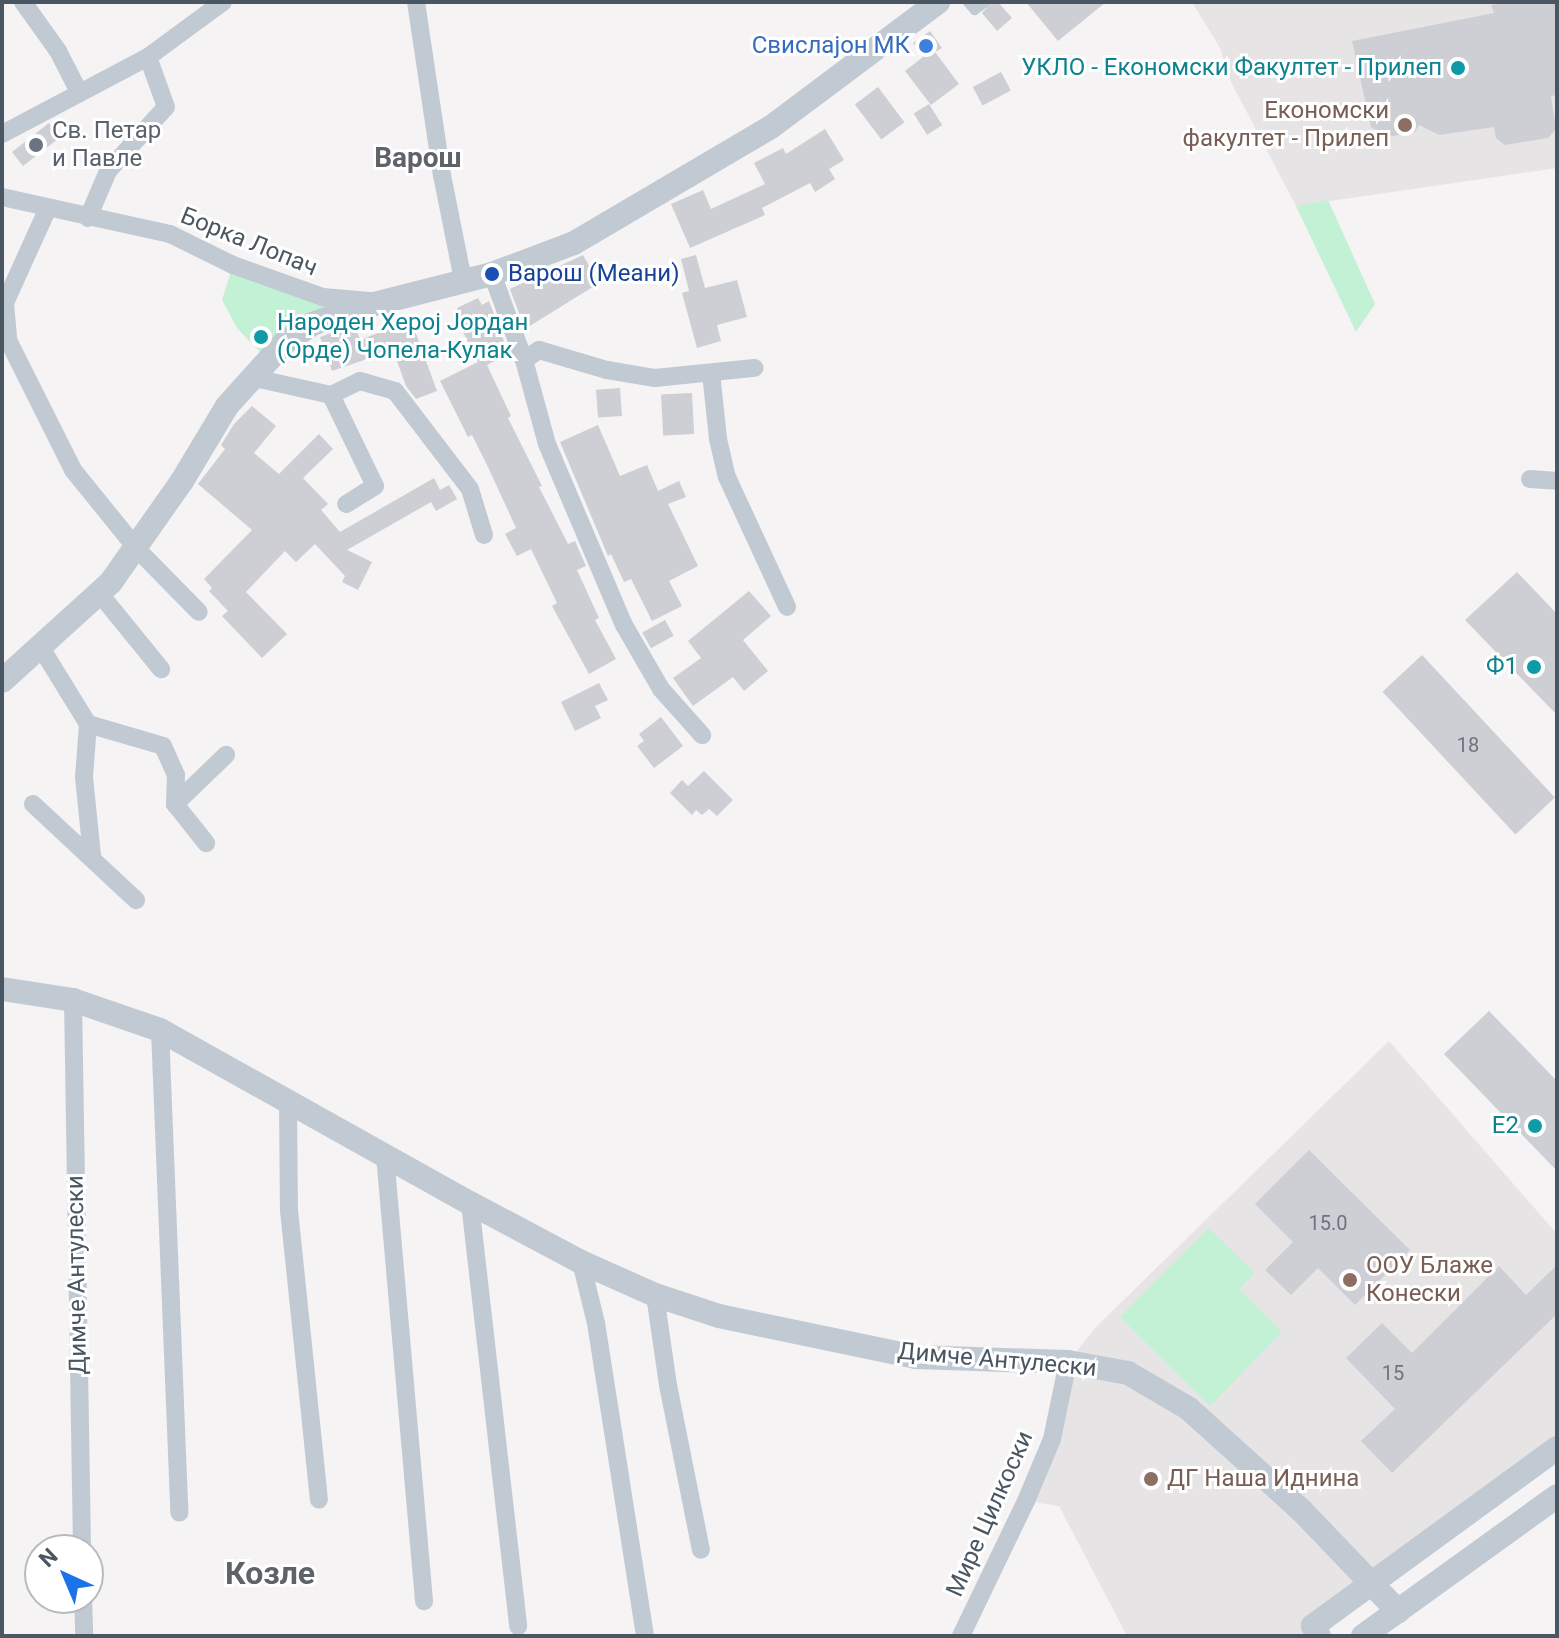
<!DOCTYPE html>
<html>
<head>
<meta charset="utf-8">
<style>
  body { margin:0 }
  #map { position:relative; width:1559px; height:1638px; overflow:hidden; background:#f5f3f3; font-family:Roboto,sans-serif }
  div>[style] { position:absolute }
  [style*='--x'] { left:calc(var(--x)*1px); top:calc(var(--y)*1px); width:calc(var(--w)*1px); rotate:calc(var(--a)*1deg) }
  .education>* { inset:0; background:#e6e4e5 }
  .green>* { inset:0; background:#c3f1d5 }
  .building>* { inset:0; background:#cdcfd5; transform-origin:0 0 }
  .service>* { height:9px; margin:-4.5px; padding:0 4.5px; transform-origin:4.5px; border-radius:4.5px; background:#c1cad2 }
  .minor>* { height:18px; margin:-9px; padding:0 9px; transform-origin:9px; border-radius:9px; background:#c1cad2 }
  .tertiary>* { height:24px; margin:-12px; padding:0 12px; transform-origin:12px; border-radius:12px; background:#c1cad2 }
  .dots>* { width:22px; height:22px; translate:-50% -50%; box-sizing:border-box; border:4px solid #fff; border-radius:50% }
  span { translate:-50% -50%; white-space:nowrap; text-align:center; line-height:1.15; -webkit-text-stroke:6px #fff; paint-order:stroke }
  .number-label { font-size:20px; color:#6b747e }
  .number-label span { -webkit-text-stroke-width:0 }
  .shop-label { font-size:24px; color:#366cbe }
  .right { translate:-100% -50%; text-align:right }
  .culture-label { font-size:24px; color:#0d838f }
  .left { translate:0 -50%; text-align:left }
  .education-label { font-size:24px; color:#785e54 }
  .worship-label { font-size:24px; color:#5b616d }
  .street-label { font-size:24px; color:#4a5661 }
  .transit-label { font-size:24px; color:#164399 }
  .quarter-label { font-size:28px; color:#5f6368; font-weight:700 }
  .district-label { font-size:32px; color:#5f6368; font-weight:700 }
  .frame { position:absolute; inset:0; border:4px solid #4a5661; pointer-events:none }
  .north { position:absolute; left:24px; top:1534px; width:80px; height:80px; box-sizing:border-box; background:#fff; border:2px solid #b7bbc0; border-radius:50%; rotate:316deg; font-size:22px; font-weight:700; line-height:32px; text-align:center; color:#4a5661 }
  .north::after { content:''; display:block; margin:auto; width:28px; height:36px; background:#1a73e8; clip-path:polygon(50% 0,100% 100%,50% 72%,0 100%) }
</style>
</head>
<body>
<div id="map">
  <div class="education">
    <div style="clip-path:polygon(1192px 2px,1557px 2px,1557px 168px,1296px 206px,1231px 82px,1220px 48px)"></div>
    <div style="clip-path:polygon(1389px 1041px,1557px 1234px,1557px 1448px,1319px 1636px,1127px 1636px,1059px 1506px,1027px 1501px,1068px 1362px,1097px 1326px)"></div>
  </div>
  <div class="green">
    <div style="clip-path:polygon(1328px 200px,1375px 304px,1356px 332px,1296px 206px)"></div>
    <div style="clip-path:polygon(233px 265px,323px 297px,385px 302px,267px 359px,237px 328px,222px 300px)"></div>
    <div style="clip-path:polygon(1209px 1228px,1255px 1273px,1239px 1289px,1282px 1332px,1210px 1406px,1120px 1317px)"></div>
  </div>
  <div class="building">
    <div style="clip-path:polygon(993px 2px,998px 2px,1012px 18px,997px 31px,982px 13px)"></div>
    <div style="clip-path:polygon(1026px 2px,1106px 2px,1058px 41px)"></div>
    <div style="clip-path:polygon(1508px 2px,1557px 2px,1557px 95px,1551px 96px,1556px 129px,1548px 138px,1505px 145px,1496px 138px,1494px 127px,1439px 135px,1419px 125px,1415px 132px,1388px 137px,1371px 127px,1352px 41px,1494px 13px,1491px 5px)"></div>
    <div style="clip-path:polygon(930px 31px,942px 48px,935px 52px,959px 84px,931px 105px,905px 71px,923px 57px,913px 43px)"></div>
    <div style="left:1001px;top:72px;width:21px;height:32px;rotate:62deg"></div>
    <div style="left:878px;top:87px;width:44px;height:29px;rotate:53deg"></div>
    <div style="left:929px;top:104px;width:25px;height:18px;rotate:58deg"></div>
    <div style="left:49px;top:123px;width:18px;height:47px;rotate:52deg"></div>
    <div style="clip-path:polygon(825px 129px,844px 160px,829px 169px,835px 179px,815px 192px,810px 183px,762px 208px,765px 215px,690px 248px,671px 204px,703px 190px,711px 209px,765px 184px,754px 163px,783px 148px,786px 154px)"></div>
    <div style="clip-path:polygon(583px 255px,599px 283px,525px 329px,510px 289px)"></div>
    <div style="clip-path:polygon(696px 255px,705px 288px,737px 280px,747px 317px,717px 325px,721px 341px,697px 348px,682px 293px,689px 291px,681px 259px)"></div>
    <div style="clip-path:polygon(478px 298px,482px 305px,489px 301px,504px 341px,498px 345px,506px 347px,509px 354px,487px 365px,511px 416px,508px 418px,542px 486px,539px 487px,568px 544px,575px 541px,586px 566px,577px 570px,599px 618px,595px 620px,616px 659px,589px 674px,552px 606px,557px 603px,531px 549px,517px 556px,505px 534px,516px 528px,488px 467px,472px 435px,468px 437px,440px 381px,478px 362px,458px 322px,463px 320px,457px 308px)"></div>
    <div style="clip-path:polygon(411px 320px,437px 391px,416px 399px,406px 386px,393px 350px,332px 371px,320px 337px,355px 325px,360px 340px)"></div>
    <div style="left:620px;top:388px;width:28px;height:24px;rotate:86deg"></div>
    <div style="left:692px;top:393px;width:41px;height:31px;rotate:87deg"></div>
    <div style="clip-path:polygon(252px 406px,276px 426px,254px 453px,279px 474px,319px 434px,333px 449px,303px 478px,328px 504px,321px 510px,340px 532px,434px 478px,440px 490px,449px 485px,457px 499px,436px 511px,431px 502px,347px 550px,372px 562px,358px 590px,342px 582px,345px 576px,315px 544px,296px 562px,285px 551px,246px 592px,287px 634px,262px 658px,222px 616px,228px 611px,209px 591px,212px 588px,204px 579px,252px 530px,198px 484px,225px 449px,221px 445px,234px 424px)"></div>
    <div style="clip-path:polygon(598px 425px,620px 476px,647px 465px,658px 491px,679px 481px,686px 497px,668px 504px,698px 566px,669px 581px,682px 606px,652px 621px,631px 579px,624px 582px,611px 554px,608px 556px,560px 442px)"></div>
    <div style="clip-path:polygon(1517px 572px,1557px 614px,1557px 715px,1465px 620px)"></div>
    <div style="clip-path:polygon(749px 591px,771px 616px,743px 640px,768px 671px,744px 691px,733px 677px,693px 706px,673px 678px,701px 658px,688px 641px)"></div>
    <div style="left:665px;top:620px;width:18px;height:26px;rotate:61deg"></div>
    <div style="left:1422px;top:655px;width:195px;height:54px;rotate:47deg"></div>
    <div style="clip-path:polygon(599px 683px,608px 700px,595px 706px,601px 718px,575px 731px,561px 702px)"></div>
    <div style="clip-path:polygon(661px 717px,683px 746px,654px 768px,637px 746px,644px 741px,639px 734px)"></div>
    <div style="clip-path:polygon(704px 771px,733px 800px,717px 816px,709px 809px,702px 815px,696px 810px,692px 815px,670px 793px,682px 780px,688px 786px)"></div>
    <div style="clip-path:polygon(1489px 1011px,1557px 1081px,1557px 1171px,1444px 1054px)"></div>
    <div style="clip-path:polygon(1309px 1150px,1410px 1250px,1355px 1305px,1318px 1268px,1291px 1295px,1265px 1270px,1293px 1242px,1255px 1204px)"></div>
    <div style="clip-path:polygon(1557px 1265px,1557px 1314px,1392px 1473px,1361px 1441px,1395px 1409px,1346px 1358px,1382px 1323px,1412px 1353px,1499px 1266px,1526px 1295px)"></div>
  </div>
  <div class="service">
    <div style="--x:967;--y:2;--w:11;--a:49"></div>
    <div style="--x:974;--y:10;--w:14;--a:-34"></div>
  </div>
  <div class="minor">
    <div style="--x:23;--y:2;--w:60;--a:54.5"></div>
    <div style="--x:58;--y:51;--w:46;--a:62.9"></div>
    <div style="--x:416;--y:2;--w:175;--a:81.5"></div>
    <div style="--x:442;--y:175;--w:107;--a:78.7"></div>
    <div style="--x:2;--y:134;--w:165;--a:-27.8"></div>
    <div style="--x:148;--y:57;--w:93;--a:-36.3"></div>
    <div style="--x:2;--y:197;--w:172;--a:12.4"></div>
    <div style="--x:170;--y:234;--w:70;--a:26.2"></div>
    <div style="--x:233;--y:265;--w:96;--a:19.6"></div>
    <div style="--x:323;--y:297;--w:47;--a:4.9"></div>
    <div style="--x:48;--y:208;--w:104;--a:114.4"></div>
    <div style="--x:5;--y:303;--w:37;--a:85"></div>
    <div style="--x:8;--y:340;--w:145;--a:63.4"></div>
    <div style="--x:73;--y:470;--w:102;--a:51"></div>
    <div style="--x:137;--y:549;--w:88;--a:45.5"></div>
    <div style="--x:88;--y:218;--w:51;--a:-66.9"></div>
    <div style="--x:108;--y:171;--w:86;--a:-47.8"></div>
    <div style="--x:166;--y:107;--w:53;--a:-109.8"></div>
    <div style="--x:492;--y:274;--w:92;--a:69.6"></div>
    <div style="--x:524;--y:360;--w:87;--a:74.7"></div>
    <div style="--x:547;--y:444;--w:197;--a:67"></div>
    <div style="--x:624;--y:625;--w:74;--a:60"></div>
    <div style="--x:661;--y:689;--w:62;--a:48.3"></div>
    <div style="--x:524;--y:360;--w:18;--a:-34"></div>
    <div style="--x:539;--y:350;--w:71;--a:16.4"></div>
    <div style="--x:607;--y:370;--w:49;--a:9.5"></div>
    <div style="--x:655;--y:378;--w:100;--a:-5.8"></div>
    <div style="--x:711;--y:373;--w:66;--a:83.9"></div>
    <div style="--x:718;--y:439;--w:39;--a:77"></div>
    <div style="--x:727;--y:477;--w:143;--a:65.2"></div>
    <div style="--x:250;--y:377;--w:83;--a:12.5"></div>
    <div style="--x:331;--y:395;--w:101;--a:64.2"></div>
    <div style="--x:375;--y:486;--w:34;--a:148"></div>
    <div style="--x:331;--y:395;--w:32;--a:-26"></div>
    <div style="--x:360;--y:381;--w:36;--a:16"></div>
    <div style="--x:395;--y:391;--w:123;--a:52.6"></div>
    <div style="--x:470;--y:489;--w:48;--a:73.1"></div>
    <div style="--x:1530;--y:479;--w:27;--a:4"></div>
    <div style="--x:100;--y:594;--w:97;--a:50.9"></div>
    <div style="--x:40;--y:646;--w:92;--a:58.4"></div>
    <div style="--x:88;--y:724;--w:53;--a:94.3"></div>
    <div style="--x:84;--y:777;--w:79;--a:84.2"></div>
    <div style="--x:88;--y:724;--w:78;--a:16.3"></div>
    <div style="--x:163;--y:746;--w:32;--a:66"></div>
    <div style="--x:176;--y:775;--w:29;--a:92"></div>
    <div style="--x:175;--y:804;--w:50;--a:51.5"></div>
    <div style="--x:33;--y:804;--w:141;--a:43"></div>
    <div style="--x:175;--y:804;--w:71;--a:-43.9"></div>
    <div style="--x:73;--y:1000;--w:550;--a:89.06"></div>
    <div style="--x:160;--y:1030;--w:483;--a:87.7"></div>
    <div style="--x:288;--y:1101;--w:109;--a:89.5"></div>
    <div style="--x:289;--y:1210;--w:291;--a:84.1"></div>
    <div style="--x:385;--y:1155;--w:448;--a:85"></div>
    <div style="--x:470;--y:1203;--w:426;--a:83.5"></div>
    <div style="--x:581;--y:1262;--w:63;--a:76.2"></div>
    <div style="--x:596;--y:1323;--w:317;--a:81.1"></div>
    <div style="--x:655;--y:1295;--w:91;--a:81.8"></div>
    <div style="--x:668;--y:1385;--w:168;--a:78.7"></div>
    <div style="--x:83;--y:1598;--w:38;--a:88"></div>
    <div style="--x:961;--y:1636;--w:150;--a:-64.3"></div>
    <div style="--x:1026;--y:1501;--w:67;--a:-67.2"></div>
    <div style="--x:1052;--y:1439;--w:79;--a:-78.3"></div>
  </div>
  <div class="tertiary">
    <div style="--x:2;--y:681;--w:147;--a:-42.2"></div>
    <div style="--x:111;--y:582;--w:123;--a:-54.9"></div>
    <div style="--x:182;--y:481;--w:87;--a:-59"></div>
    <div style="--x:227;--y:406;--w:85;--a:-47.9"></div>
    <div style="--x:284;--y:343;--w:34;--a:-34"></div>
    <div style="--x:312;--y:324;--w:41;--a:-19.7"></div>
    <div style="--x:351;--y:310;--w:146;--a:-14.3"></div>
    <div style="--x:492;--y:274;--w:88;--a:-20.7"></div>
    <div style="--x:574;--y:243;--w:229;--a:-30.5"></div>
    <div style="--x:771;--y:127;--w:209;--a:-36.8"></div>
    <div style="--x:2;--y:989;--w:72;--a:8.8"></div>
    <div style="--x:73;--y:1000;--w:92;--a:19"></div>
    <div style="--x:160;--y:1030;--w:355;--a:29.2"></div>
    <div style="--x:470;--y:1203;--w:126;--a:28"></div>
    <div style="--x:581;--y:1262;--w:81;--a:24"></div>
    <div style="--x:655;--y:1295;--w:67;--a:18.2"></div>
    <div style="--x:719;--y:1316;--w:201;--a:11.8"></div>
    <div style="--x:916;--y:1357;--w:152;--a:1.9"></div>
    <div style="--x:1068;--y:1362;--w:61;--a:10.4"></div>
    <div style="--x:1128;--y:1373;--w:69;--a:30.3"></div>
    <div style="--x:1188;--y:1408;--w:154;--a:42.1"></div>
    <div style="--x:1302;--y:1511;--w:139;--a:46.2"></div>
    <div style="--x:1319;--y:1636;--w:12;--a:-121"></div>
    <div style="--x:1313;--y:1626;--w:302;--a:-36.1"></div>
    <div style="--x:1363;--y:1636;--w:239;--a:-35.8"></div>
  </div>
  <div class="dots">
    <div style="left:926px;top:46px;background:#3f7fe0"></div>
    <div style="left:1458px;top:68px;background:#0f9aa8"></div>
    <div style="left:1405px;top:125px;background:#8d6e63"></div>
    <div style="left:36px;top:145px;background:#6b7280"></div>
    <div style="left:492px;top:274px;background:#1a4fb4"></div>
    <div style="left:261px;top:337px;background:#0f9aa8"></div>
    <div style="left:1534px;top:667px;background:#0f9aa8"></div>
    <div style="left:1535px;top:1126px;background:#0f9aa8"></div>
    <div style="left:1350px;top:1280px;background:#8d6e63"></div>
    <div style="left:1151px;top:1479px;background:#8d6e63"></div>
  </div>
  <div class="number-label">
    <span style="left:1468px;top:745px">18</span>
    <span style="left:1328px;top:1223px">15.0</span>
    <span style="left:1393px;top:1373px">15</span>
  </div>
  <div class="shop-label">
    <span class="right" style="left:910px;top:46px">Свислајон МК</span>
  </div>
  <div class="culture-label">
    <span class="right" style="left:1442px;top:68px">УКЛО - Економски Факултет - Прилеп</span>
    <span class="left" style="left:277px;top:337px">Народен Херој Јордан<br>(Орде) Чопела-Кулак</span>
    <span class="right" style="left:1518px;top:667px">Ф1</span>
    <span class="right" style="left:1519px;top:1126px">Е2</span>
  </div>
  <div class="education-label">
    <span class="right" style="left:1389px;top:125px">Економски<br>факултет - Прилеп</span>
    <span class="left" style="left:1366px;top:1280px">ООУ Блаже<br>Конески</span>
    <span class="left" style="left:1167px;top:1479px">ДГ Наша Иднина</span>
  </div>
  <div class="worship-label">
    <span class="left" style="left:52px;top:145px">Св. Петар<br>и Павле</span>
  </div>
  <div class="street-label">
    <span style="left:249px;top:242px;rotate:22deg">Борка Лопач</span>
    <span style="left:77px;top:1275px;rotate:-91deg">Димче Антулески</span>
    <span style="left:997px;top:1360px;rotate:5deg">Димче Антулески</span>
    <span style="left:990px;top:1514px;rotate:-66deg">Мире Цилкоски</span>
  </div>
  <div class="transit-label">
    <span class="left" style="left:508px;top:274px">Варош (Меани)</span>
  </div>
  <div class="quarter-label">
    <span style="left:418px;top:158px">Варош</span>
  </div>
  <div class="district-label">
    <span style="left:270px;top:1573px">Козле</span>
  </div>
  <div class="frame"></div>
  <div class="north">N</div>
</div>
</body>
</html>
